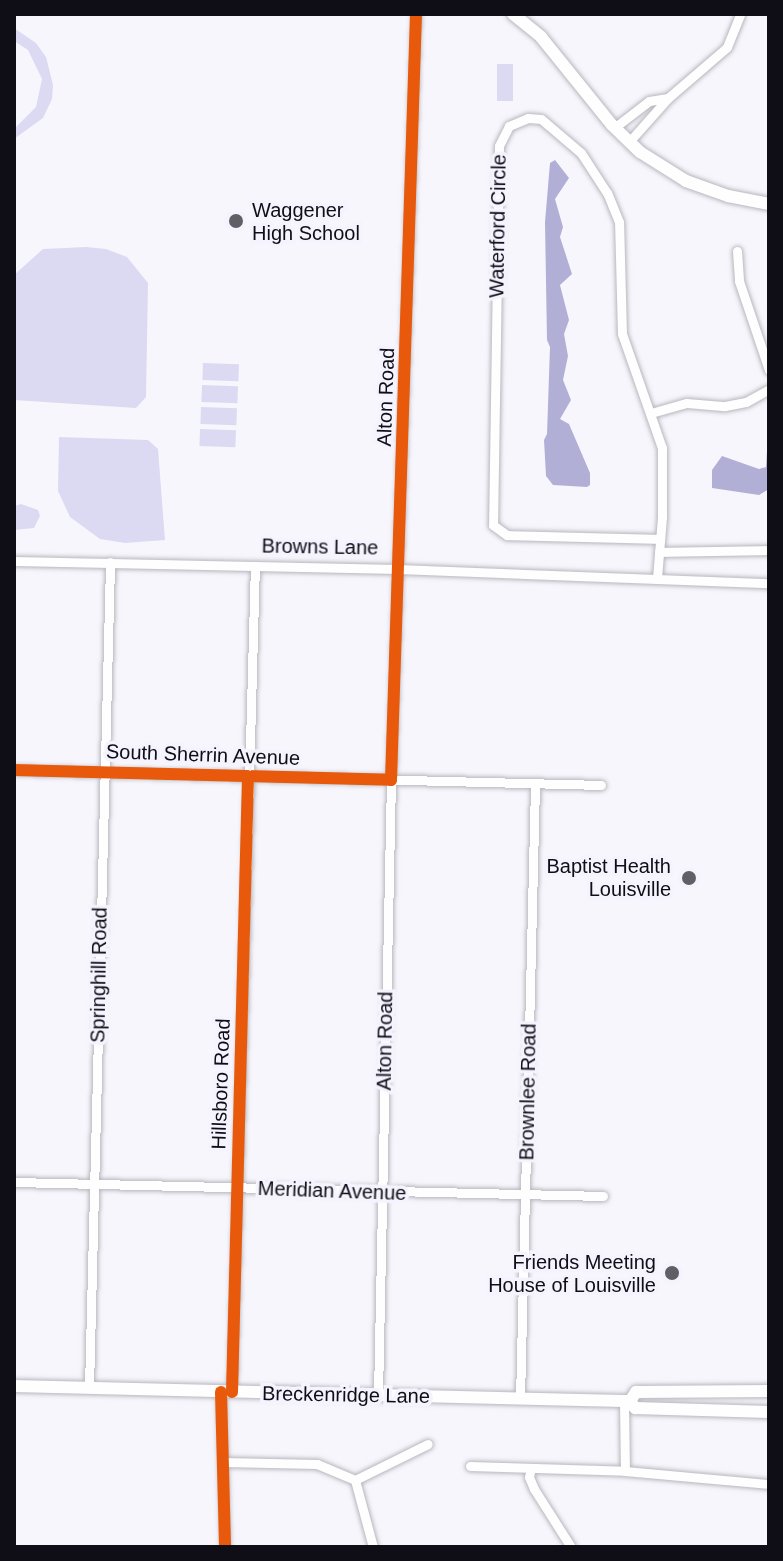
<!DOCTYPE html>
<html>
<head>
<meta charset="utf-8">
<style>
  body { margin:0 }
  #map { position:relative; width:783px; height:1561px; overflow:hidden; background:#f7f6fc; font-family:Arial,sans-serif }
  div>[style] { position:absolute }
  [style*='--x'] { left:calc(var(--x)*1px); top:calc(var(--y)*1px); width:calc(var(--w)*1px); rotate:calc(var(--a)*1deg) }
  .green>* { inset:0; background:#dcdaf3; transform-origin:0 0 }
  .water>* { inset:0; background:#b1afd6 }
  .roads { filter:drop-shadow(0 0 2px #b8b7be) drop-shadow(0 0 2px #b8b7be) }
  .street>* { height:9px; margin:-4.5px; padding:0 4.5px; transform-origin:4.5px; border-radius:4.5px; background:#fefeff }
  .secondary>* { height:12px; margin:-6px; padding:0 6px; transform-origin:6px; border-radius:6px; background:#fefeff }
  .cycleway>* { height:12px; margin:-6px; padding:0 6px; transform-origin:6px; border-radius:6px; background:#e8590c }
  .dots>* { width:22px; height:22px; translate:-50% -50%; box-sizing:border-box; border:4px solid #f5f4fe; border-radius:50% }
  span { translate:-50% -50%; white-space:nowrap; text-align:center; line-height:1.15; -webkit-text-stroke:7px #f5f4fe; paint-order:stroke }
  .poi-label { font-size:20px; color:#0f0e16 }
  .left { translate:0 -50%; text-align:left }
  .right { translate:-100% -50%; text-align:right }
  .street-label { font-size:20px; color:#0f0e16 }
  .frame { position:absolute; inset:0; border:16px solid #0f0e16; pointer-events:none }
</style>
</head>
<body>
<div id="map">
  <div class="green">
    <div style="clip-path:polygon(14px 28px,36px 43px,46px 57px,53px 85px,52px 99px,43px 118px,14px 139px,14px 129px,36px 107px,42px 79px,28px 50px,14px 41px)"></div>
    <div style="left:497px;top:64px;width:16px;height:37px"></div>
    <div style="clip-path:polygon(86px 247px,106px 249px,127px 257px,148px 283px,146px 397px,136px 408px,14px 400px,14px 275px,43px 249px)"></div>
    <div style="left:203px;top:363px;width:36px;height:17px;rotate:2deg"></div>
    <div style="left:202px;top:385px;width:36px;height:17px;rotate:2deg"></div>
    <div style="left:201px;top:407px;width:36px;height:17px;rotate:2deg"></div>
    <div style="left:200px;top:429px;width:36px;height:17px;rotate:2deg"></div>
    <div style="clip-path:polygon(59px 437px,148px 440px,158px 449px,165px 540px,125px 543px,100px 539px,70px 517px,58px 491px)"></div>
    <div style="clip-path:polygon(21px 504px,38px 510px,40px 516px,34px 528px,14px 530px,14px 506px)"></div>
  </div>
  <div class="water">
    <div style="clip-path:polygon(555px 160px,569px 178px,555px 199px,563px 227px,560px 237px,572px 274px,560px 285px,569px 320px,564px 334px,568px 356px,563px 380px,571px 400px,560px 419px,569px 424px,590px 473px,590px 485px,587px 487px,553px 485px,546px 476px,544px 440px,547px 434px,550px 347px,547px 340px,545px 222px,550px 163px)"></div>
    <div style="clip-path:polygon(769px 420px,769px 489px,759px 495px,712px 488px,712px 470px,722px 456px,759px 469px,766px 467px)"></div>
  </div>
  <div class="roads">
    <div class="street">
      <div style="--x:668;--y:98;--w:78;--a:-40.8"></div>
      <div style="--x:727;--y:47;--w:35;--a:-68"></div>
      <div style="--x:614;--y:128;--w:44;--a:-37.6"></div>
      <div style="--x:649;--y:101;--w:19;--a:-9"></div>
      <div style="--x:668;--y:98;--w:59;--a:131.6"></div>
      <div style="--x:737;--y:251;--w:30;--a:86"></div>
      <div style="--x:739;--y:281;--w:94;--a:71.4"></div>
      <div style="--x:651;--y:413;--w:37;--a:-16"></div>
      <div style="--x:687;--y:403;--w:38;--a:5"></div>
      <div style="--x:725;--y:406;--w:21;--a:-11"></div>
      <div style="--x:746;--y:402;--w:26;--a:-29"></div>
      <div style="--x:659;--y:552;--w:110;--a:-1"></div>
      <div style="--x:14;--y:561;--w:384;--a:1.2"></div>
      <div style="--x:398;--y:569;--w:371;--a:2.2"></div>
      <div style="--x:657;--y:578;--w:61;--a:-85.3"></div>
      <div style="--x:662;--y:517;--w:69;--a:-90"></div>
      <div style="--x:662;--y:448;--w:121;--a:-109.3"></div>
      <div style="--x:622;--y:334;--w:112;--a:-91.5"></div>
      <div style="--x:619;--y:222;--w:31;--a:-112"></div>
      <div style="--x:607;--y:193;--w:48;--a:-123"></div>
      <div style="--x:581;--y:153;--w:52;--a:-139.6"></div>
      <div style="--x:541;--y:119;--w:13;--a:-176"></div>
      <div style="--x:528;--y:118;--w:21;--a:157"></div>
      <div style="--x:509;--y:126;--w:22;--a:117"></div>
      <div style="--x:499;--y:146;--w:379;--a:90.9"></div>
      <div style="--x:493;--y:525;--w:17;--a:36"></div>
      <div style="--x:507;--y:535;--w:152;--a:1.5"></div>
      <div style="--x:14;--y:770;--w:587;--a:1.46"></div>
      <div style="--x:14;--y:1182;--w:589;--a:1.36"></div>
      <div style="--x:89;--y:1388;--w:826;--a:-88.54"></div>
      <div style="--x:221;--y:1392;--w:155;--a:88.5"></div>
      <div style="--x:232;--y:1392;--w:826;--a:-88.41"></div>
      <div style="--x:378;--y:1395;--w:615;--a:-88.79"></div>
      <div style="--x:391;--y:780;--w:766;--a:-88.13"></div>
      <div style="--x:520;--y:1399;--w:615;--a:-88.6"></div>
      <div style="--x:624;--y:1401;--w:70;--a:89.2"></div>
      <div style="--x:223;--y:1462;--w:94;--a:1.2"></div>
      <div style="--x:317;--y:1464;--w:41;--a:22.8"></div>
      <div style="--x:355;--y:1480;--w:81;--a:-26.3"></div>
      <div style="--x:470;--y:1466;--w:155;--a:1.8"></div>
      <div style="--x:625;--y:1471;--w:145;--a:5.2"></div>
      <div style="--x:531;--y:1468;--w:9;--a:103"></div>
      <div style="--x:529;--y:1477;--w:13;--a:67"></div>
      <div style="--x:534;--y:1489;--w:69;--a:57.5"></div>
      <div style="--x:355;--y:1480;--w:69;--a:75"></div>
    </div>
    <div class="secondary">
      <div style="--x:513;--y:14;--w:36;--a:39"></div>
      <div style="--x:541;--y:37;--w:113;--a:51.1"></div>
      <div style="--x:612;--y:125;--w:39;--a:44"></div>
      <div style="--x:640;--y:152;--w:54;--a:32.2"></div>
      <div style="--x:686;--y:181;--w:45;--a:19.7"></div>
      <div style="--x:728;--y:196;--w:42;--a:11"></div>
      <div style="--x:14;--y:1386;--w:610;--a:1.41"></div>
      <div style="--x:624;--y:1401;--w:6;--a:0"></div>
      <div style="--x:630;--y:1401;--w:9;--a:54"></div>
      <div style="--x:635;--y:1408;--w:134;--a:1.7"></div>
      <div style="--x:630;--y:1401;--w:11;--a:-56"></div>
      <div style="--x:636;--y:1392;--w:133;--a:-0.4"></div>
    </div>
  </div>
  <div class="cycleway">
    <div style="--x:14;--y:770;--w:377;--a:1.5"></div>
    <div style="--x:391;--y:780;--w:766;--a:-88.13"></div>
    <div style="--x:221;--y:1392;--w:155;--a:88.5"></div>
    <div style="--x:232;--y:1392;--w:616;--a:-88.51"></div>
  </div>
  <div class="dots">
    <div style="left:236px;top:221px;background:#605f66"></div>
    <div style="left:689px;top:878px;background:#605f66"></div>
    <div style="left:672px;top:1273px;background:#605f66"></div>
  </div>
  <div class="poi-label">
    <span class="left" style="left:252px;top:222px">Waggener<br>High School</span>
    <span class="right" style="left:671px;top:878px">Baptist Health<br>Louisville</span>
    <span class="right" style="left:656px;top:1274px">Friends Meeting<br>House of Louisville</span>
  </div>
  <div class="street-label">
    <span style="left:498px;top:226px;rotate:-89deg">Waterford Circle</span>
    <span style="left:386px;top:397px;rotate:-88deg">Alton Road</span>
    <span style="left:320px;top:547px;rotate:1deg">Browns Lane</span>
    <span style="left:203px;top:755px;rotate:2deg">South Sherrin Avenue</span>
    <span style="left:99px;top:975px;rotate:-89deg">Springhill Road</span>
    <span style="left:385px;top:1041px;rotate:-89deg">Alton Road</span>
    <span style="left:221px;top:1084px;rotate:-88deg">Hillsboro Road</span>
    <span style="left:528px;top:1092px;rotate:-89deg">Brownlee Road</span>
    <span style="left:332px;top:1191px;rotate:2deg">Meridian Avenue</span>
    <span style="left:346px;top:1395px;rotate:1deg">Breckenridge Lane</span>
  </div>
  <div class="frame"></div>
</div>
</body>
</html>
